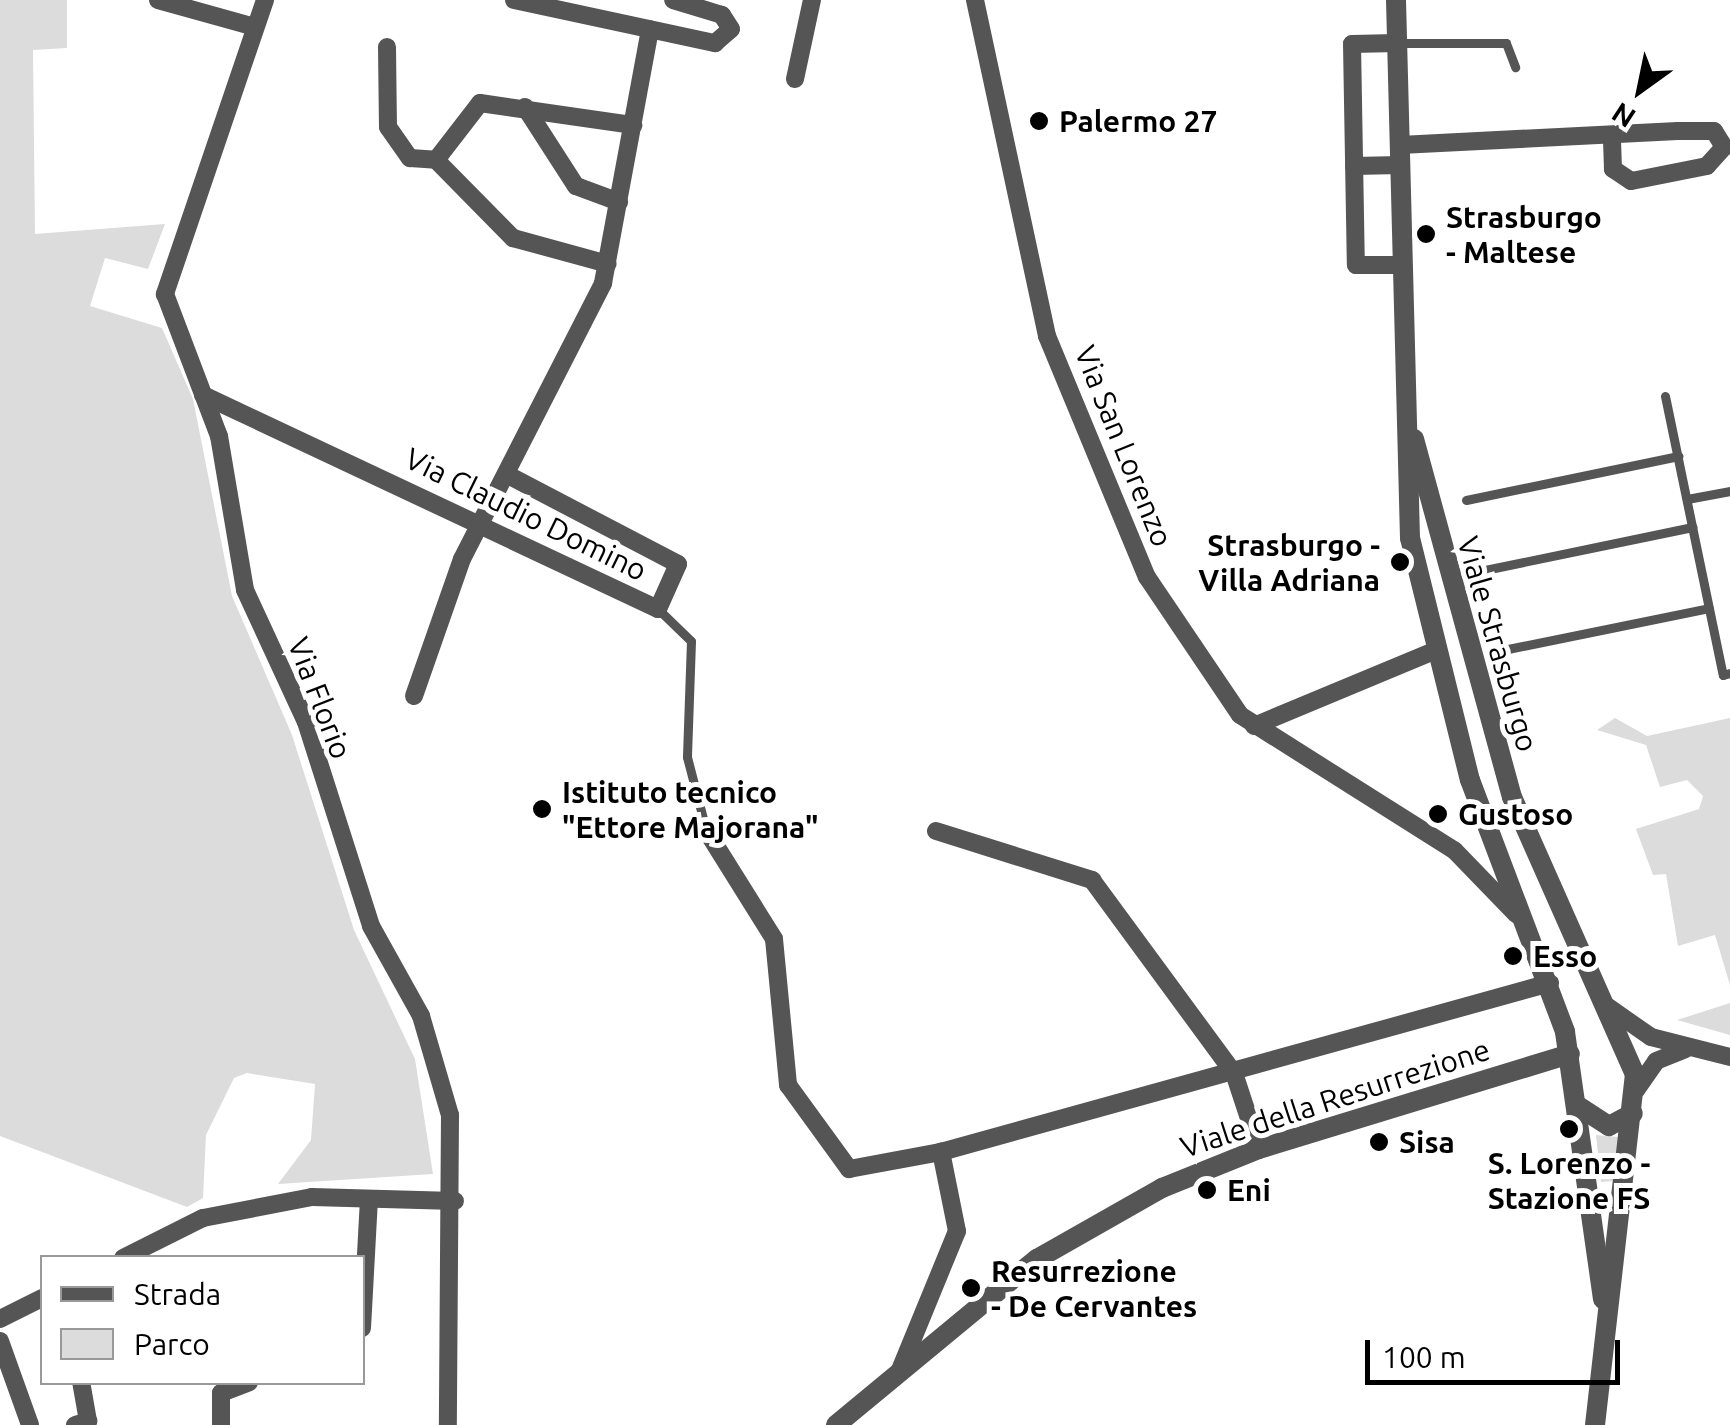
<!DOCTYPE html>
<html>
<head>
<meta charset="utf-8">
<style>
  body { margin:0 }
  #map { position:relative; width:1730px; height:1425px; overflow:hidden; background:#fff; font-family:Ubuntu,sans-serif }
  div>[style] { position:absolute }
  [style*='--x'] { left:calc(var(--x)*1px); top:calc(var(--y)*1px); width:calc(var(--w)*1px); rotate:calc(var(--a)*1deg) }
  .green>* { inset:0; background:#dcdcdc }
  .service>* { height:9px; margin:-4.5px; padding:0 4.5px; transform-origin:4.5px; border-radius:4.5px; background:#555 }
  .minor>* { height:18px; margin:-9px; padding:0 9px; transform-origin:9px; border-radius:9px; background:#555 }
  .tertiary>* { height:20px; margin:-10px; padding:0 10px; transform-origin:10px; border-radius:10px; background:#555 }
  .dots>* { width:28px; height:28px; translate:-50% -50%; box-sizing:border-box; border:5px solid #fff; border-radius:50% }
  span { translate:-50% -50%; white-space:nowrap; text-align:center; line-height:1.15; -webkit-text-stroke:10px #fff; paint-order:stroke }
  .poi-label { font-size:30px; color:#000; font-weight:700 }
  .left { translate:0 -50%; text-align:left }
  .right { translate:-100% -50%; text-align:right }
  .street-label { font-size:30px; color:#000 }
  .legend { position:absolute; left:40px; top:1255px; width:325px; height:130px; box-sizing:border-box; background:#fff; border:2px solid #999; margin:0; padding:12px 18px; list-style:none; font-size:30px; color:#000 }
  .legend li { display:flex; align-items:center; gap:20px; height:50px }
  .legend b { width:50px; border:2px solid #999 }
  .north { position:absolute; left:1590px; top:40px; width:100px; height:100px; -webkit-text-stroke:8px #fff; paint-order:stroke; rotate:213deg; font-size:28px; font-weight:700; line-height:40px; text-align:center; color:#000 }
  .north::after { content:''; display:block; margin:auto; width:35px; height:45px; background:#000; clip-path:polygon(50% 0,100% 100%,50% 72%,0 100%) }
  .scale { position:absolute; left:1365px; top:1340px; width:255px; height:45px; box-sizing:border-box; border:5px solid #000; border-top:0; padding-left:12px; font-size:30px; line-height:35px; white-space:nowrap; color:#000; -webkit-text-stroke:8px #fff; paint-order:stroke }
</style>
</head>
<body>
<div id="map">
  <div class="green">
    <div style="clip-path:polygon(0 0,67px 0,67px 48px,33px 50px,35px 234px,165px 224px,148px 269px,105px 258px,90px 306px,162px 328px,193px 399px,232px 596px,292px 735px,354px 930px,415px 1059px,433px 1174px,278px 1184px,311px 1140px,315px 1084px,247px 1073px,234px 1078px,206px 1135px,203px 1198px,187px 1207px,0 1136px)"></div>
    <div style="clip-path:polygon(1615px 718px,1647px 736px,1730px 718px,1730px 985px,1715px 935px,1678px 946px,1666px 874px,1653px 875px,1636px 829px,1699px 809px,1703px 796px,1687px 780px,1660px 787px,1646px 745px,1597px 730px)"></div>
    <div style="clip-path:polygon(1730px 1003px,1730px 1035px,1677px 1020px)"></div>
    <div style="clip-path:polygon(1596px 1135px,1619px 1137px,1613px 1181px,1601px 1182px)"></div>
  </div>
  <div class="service">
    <div style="--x:1397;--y:43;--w:109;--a:0"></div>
    <div style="--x:1506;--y:43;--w:26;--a:69"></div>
    <div style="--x:1665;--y:396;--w:285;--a:78.3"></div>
    <div style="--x:1723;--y:675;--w:7;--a:-16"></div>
    <div style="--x:1687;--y:499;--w:44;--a:-10.5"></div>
    <div style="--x:1466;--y:500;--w:217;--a:-11.7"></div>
    <div style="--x:1480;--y:571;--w:217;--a:-11.7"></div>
    <div style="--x:658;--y:609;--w:46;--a:44.1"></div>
    <div style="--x:691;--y:641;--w:116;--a:92"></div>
    <div style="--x:687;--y:757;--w:75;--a:75.4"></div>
    <div style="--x:1498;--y:651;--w:215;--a:-11.5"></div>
  </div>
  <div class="minor">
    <div style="--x:158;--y:0;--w:101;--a:15.6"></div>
    <div style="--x:265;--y:0;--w:311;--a:108.8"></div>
    <div style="--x:165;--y:294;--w:152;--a:69.2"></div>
    <div style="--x:219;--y:436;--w:156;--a:80.4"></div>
    <div style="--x:245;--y:590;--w:145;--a:65.2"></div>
    <div style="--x:306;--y:722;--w:214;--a:72.3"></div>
    <div style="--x:371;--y:926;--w:103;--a:60.9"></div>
    <div style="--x:421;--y:1016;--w:103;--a:73.7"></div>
    <div style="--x:450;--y:1115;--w:310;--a:90.4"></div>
    <div style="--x:514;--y:0;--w:206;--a:12.1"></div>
    <div style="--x:715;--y:43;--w:21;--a:-41"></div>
    <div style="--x:731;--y:29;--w:17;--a:-123"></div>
    <div style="--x:722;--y:15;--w:51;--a:-163"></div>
    <div style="--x:975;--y:0;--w:344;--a:77.9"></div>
    <div style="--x:1047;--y:336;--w:261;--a:67.5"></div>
    <div style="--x:1147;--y:577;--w:166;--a:56"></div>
    <div style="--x:1240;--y:715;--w:254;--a:32.3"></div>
    <div style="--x:1455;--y:851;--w:88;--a:45.9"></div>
    <div style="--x:1397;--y:43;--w:45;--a:178.7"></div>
    <div style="--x:1352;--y:44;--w:221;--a:89"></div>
    <div style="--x:1356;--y:265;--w:47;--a:0"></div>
    <div style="--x:387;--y:47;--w:80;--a:89.3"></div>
    <div style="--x:388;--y:127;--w:38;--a:55"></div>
    <div style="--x:410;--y:158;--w:26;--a:4"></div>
    <div style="--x:436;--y:160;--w:72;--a:-52.3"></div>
    <div style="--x:480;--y:103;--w:155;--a:8.2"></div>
    <div style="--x:795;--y:79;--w:81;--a:-77.9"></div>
    <div style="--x:525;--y:107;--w:94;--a:57.2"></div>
    <div style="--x:576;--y:186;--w:46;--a:20.4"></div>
    <div style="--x:1400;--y:145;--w:278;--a:-2.9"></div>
    <div style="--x:1678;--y:131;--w:36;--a:0"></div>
    <div style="--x:1714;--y:131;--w:19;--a:58"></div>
    <div style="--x:1724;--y:147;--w:25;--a:132"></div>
    <div style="--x:1707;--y:166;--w:77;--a:168.8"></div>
    <div style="--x:1631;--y:181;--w:22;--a:-146"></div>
    <div style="--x:1613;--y:169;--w:34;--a:-92"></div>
    <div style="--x:436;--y:160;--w:110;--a:45.4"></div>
    <div style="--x:513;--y:238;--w:98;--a:15.3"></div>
    <div style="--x:1354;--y:166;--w:46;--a:-1.2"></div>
    <div style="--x:203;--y:395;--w:503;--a:25.19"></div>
    <div style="--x:658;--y:609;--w:49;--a:-66"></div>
    <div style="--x:678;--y:564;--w:192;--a:-152.4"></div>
    <div style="--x:414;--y:696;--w:145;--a:-70.7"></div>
    <div style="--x:462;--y:559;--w:310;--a:-62.9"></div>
    <div style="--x:603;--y:283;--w:258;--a:-79.5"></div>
    <div style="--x:1254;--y:726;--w:195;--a:-22.6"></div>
    <div style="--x:706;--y:830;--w:128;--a:58"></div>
    <div style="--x:774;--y:939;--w:147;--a:84.5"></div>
    <div style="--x:788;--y:1085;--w:104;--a:54"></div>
    <div style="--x:849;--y:1169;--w:94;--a:-10.5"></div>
    <div style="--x:941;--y:1152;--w:632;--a:-15.51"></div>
    <div style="--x:936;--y:831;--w:164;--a:17.4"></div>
    <div style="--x:1092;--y:880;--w:240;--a:53.7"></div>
    <div style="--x:1234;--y:1073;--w:80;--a:71.8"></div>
    <div style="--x:1608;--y:1007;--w:52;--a:34.9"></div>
    <div style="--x:1651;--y:1037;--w:81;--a:14.2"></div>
    <div style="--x:1636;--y:1090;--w:35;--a:-55"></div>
    <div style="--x:1656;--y:1061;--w:31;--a:-22"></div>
    <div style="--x:123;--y:1258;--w:89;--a:-26.6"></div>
    <div style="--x:203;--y:1218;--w:111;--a:-10.9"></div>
    <div style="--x:312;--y:1197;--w:143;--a:1.6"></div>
    <div style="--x:0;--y:1319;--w:47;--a:-26.6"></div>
    <div style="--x:362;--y:1328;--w:129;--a:-86.9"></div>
    <div style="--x:0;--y:1341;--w:89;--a:70.3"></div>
    <div style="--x:900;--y:1370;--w:150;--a:-67.7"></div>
    <div style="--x:957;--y:1231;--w:81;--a:-101.4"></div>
    <div style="--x:75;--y:1425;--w:14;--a:-17"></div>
    <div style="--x:88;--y:1421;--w:40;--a:-100"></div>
    <div style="--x:221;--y:1425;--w:32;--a:-90"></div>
    <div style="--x:221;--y:1393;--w:30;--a:-21"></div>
  </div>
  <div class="tertiary">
    <div style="--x:1396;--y:0;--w:538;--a:88.51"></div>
    <div style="--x:1410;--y:538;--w:249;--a:76.1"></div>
    <div style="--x:1470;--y:780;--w:269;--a:69.3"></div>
    <div style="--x:1565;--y:1032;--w:270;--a:81.9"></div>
    <div style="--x:1414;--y:439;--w:371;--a:74.7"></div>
    <div style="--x:1512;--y:797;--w:303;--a:66.1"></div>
    <div style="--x:1635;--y:1074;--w:353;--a:96.5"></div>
    <div style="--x:1578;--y:1106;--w:37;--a:33"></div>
    <div style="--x:1609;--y:1126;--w:27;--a:-28"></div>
    <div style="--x:836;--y:1425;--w:261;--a:-39.6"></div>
    <div style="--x:1037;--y:1259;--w:144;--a:-29.6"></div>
    <div style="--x:1162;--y:1188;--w:105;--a:-21.9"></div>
    <div style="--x:1259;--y:1149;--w:325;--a:-17"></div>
  </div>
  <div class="dots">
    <div style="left:1039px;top:121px;background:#000"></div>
    <div style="left:1426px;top:234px;background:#000"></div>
    <div style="left:1400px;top:562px;background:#000"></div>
    <div style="left:542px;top:809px;background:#000"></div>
    <div style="left:1438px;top:814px;background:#000"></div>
    <div style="left:1513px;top:956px;background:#000"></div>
    <div style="left:1569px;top:1129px;background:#000"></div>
    <div style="left:1379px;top:1142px;background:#000"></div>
    <div style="left:1207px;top:1190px;background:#000"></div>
    <div style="left:971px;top:1288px;background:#000"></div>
  </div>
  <div class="poi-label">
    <span class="left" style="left:1059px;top:121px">Palermo 27</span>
    <span class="left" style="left:1446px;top:234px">Strasburgo<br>- Maltese</span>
    <span class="right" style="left:1380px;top:562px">Strasburgo -<br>Villa Adriana</span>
    <span class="left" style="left:562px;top:809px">Istituto tecnico<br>"Ettore Majorana"</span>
    <span class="left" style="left:1458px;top:814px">Gustoso</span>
    <span class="left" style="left:1533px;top:956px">Esso</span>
    <span class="left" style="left:1399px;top:1142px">Sisa</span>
    <span style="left:1569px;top:1180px">S. Lorenzo -<br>Stazione FS</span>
    <span class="left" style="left:1227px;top:1190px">Eni</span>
    <span class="left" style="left:991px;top:1288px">Resurrezione<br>- De Cervantes</span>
  </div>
  <div class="street-label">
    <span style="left:1124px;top:446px;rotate:68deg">Via San Lorenzo</span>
    <span style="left:526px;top:514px;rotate:26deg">Via Claudio Domino</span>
    <span style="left:1498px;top:644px;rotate:74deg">Viale Strasburgo</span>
    <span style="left:320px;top:698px;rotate:69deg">Via Florio</span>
    <span style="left:1335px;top:1098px;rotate:-18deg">Viale della Resurrezione</span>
  </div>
  <ul class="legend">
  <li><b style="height:12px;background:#555"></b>Strada</li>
  <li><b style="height:28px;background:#dcdcdc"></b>Parco</li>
  </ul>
  <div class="north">N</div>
  <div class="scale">100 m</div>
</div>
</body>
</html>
